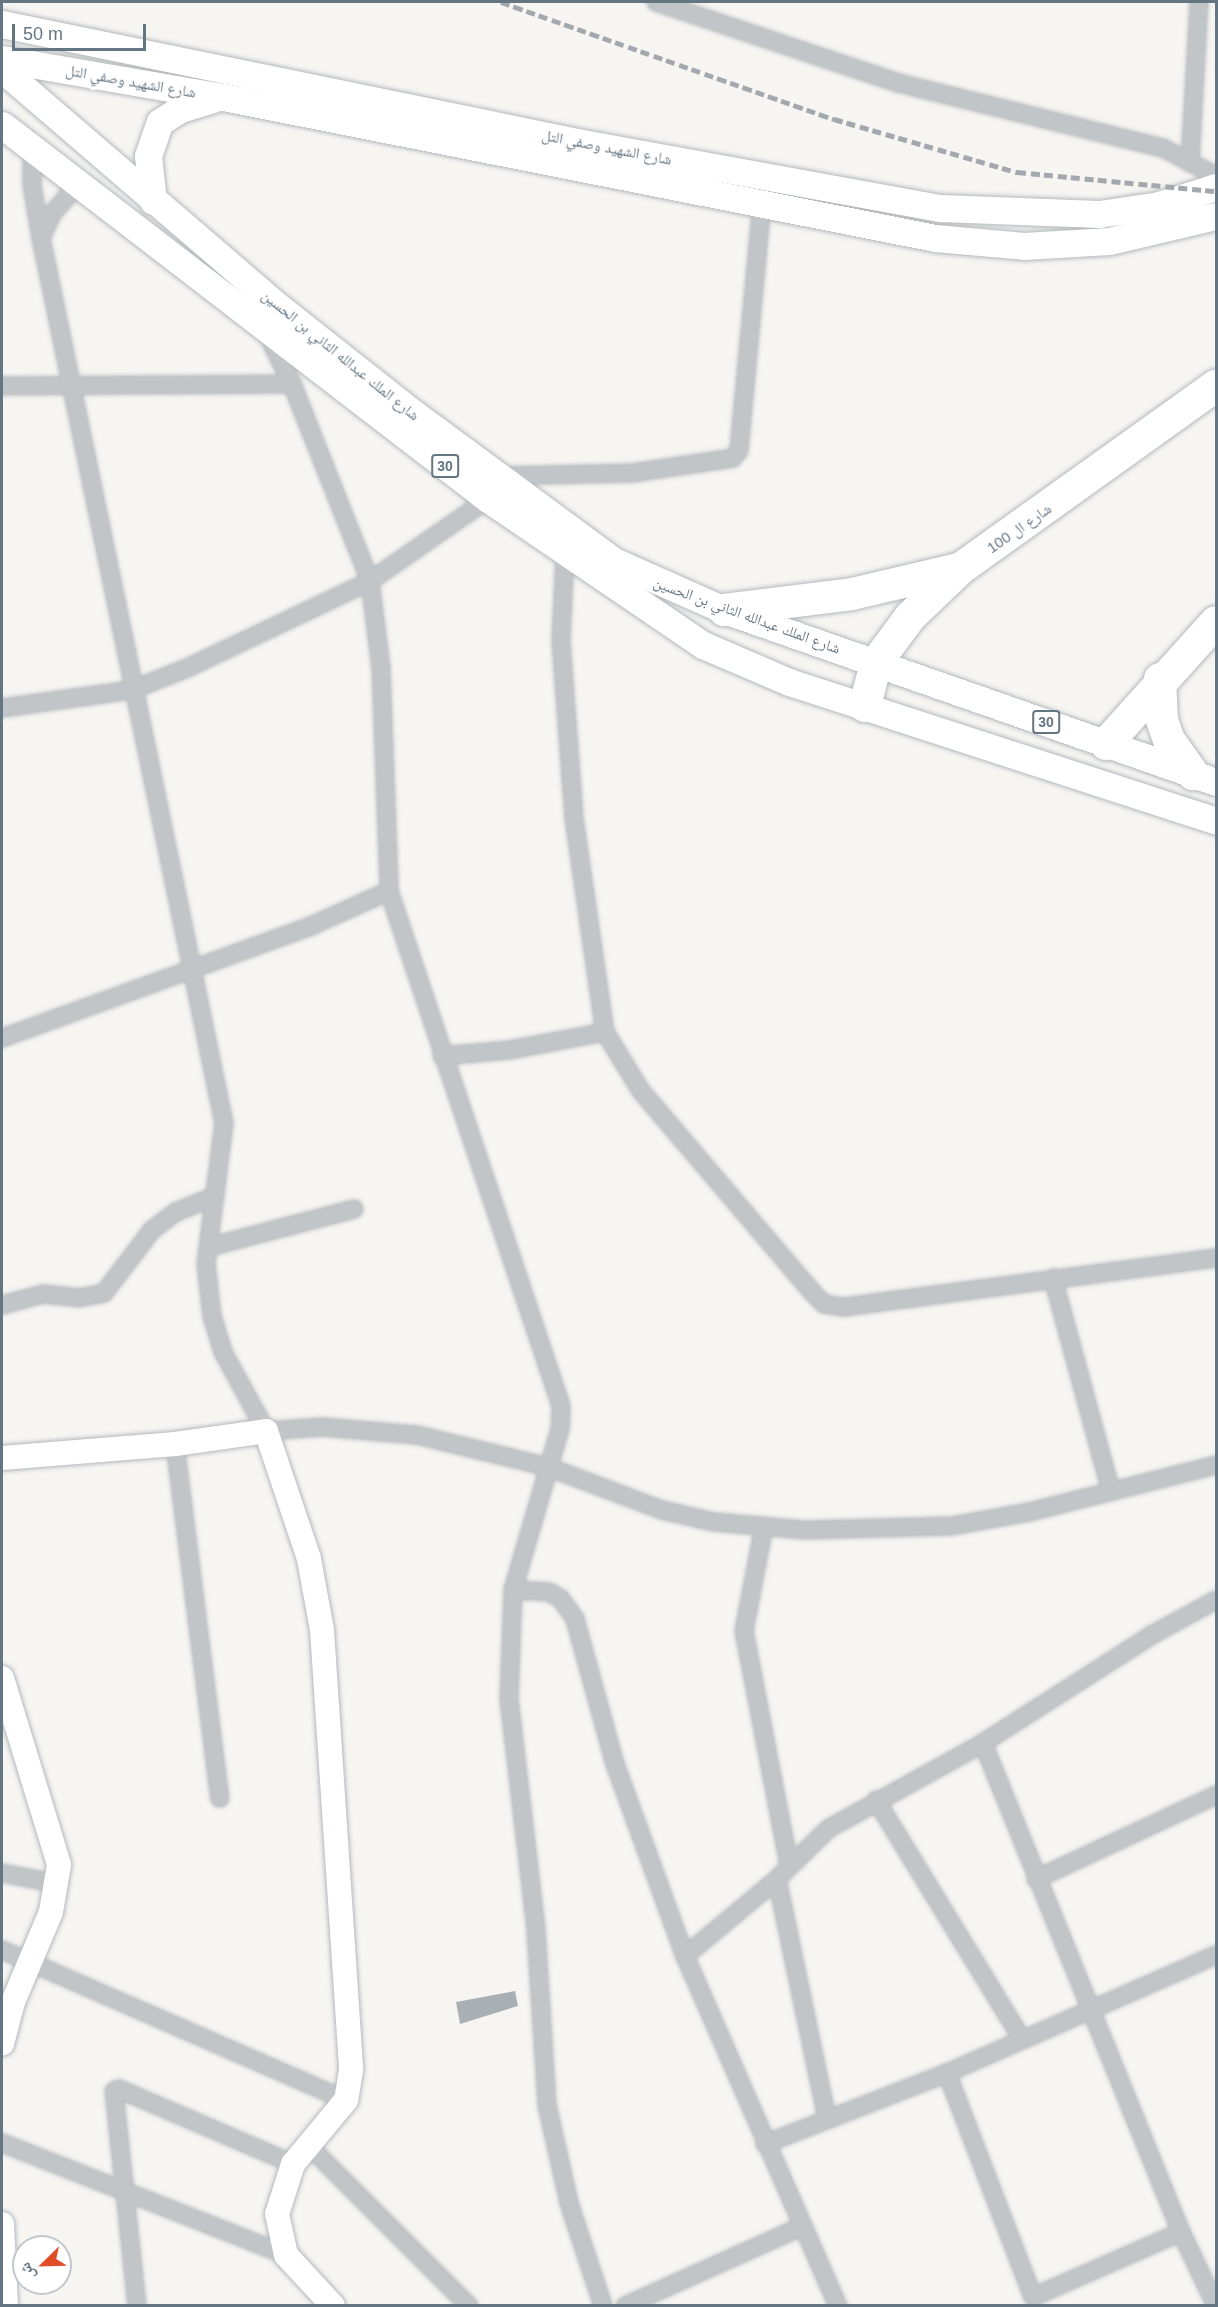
<!DOCTYPE html>
<html>
<head>
<meta charset="utf-8">
<style>
  body { margin:0 }
  #map { position:relative; width:1218px; height:2307px; overflow:hidden; background:#f6f5f2; font-family:Arial,"Noto Naskh Arabic",sans-serif }
  div>[style] { position:absolute }
  [style*='--x'] { left:calc(var(--x)*1px); top:calc(var(--y)*1px); width:calc(var(--w)*1px); rotate:calc(var(--a)*1deg) }
  .building>* { inset:0; background:#a8b0b5 }
  .roads { filter:drop-shadow(0 0 2px #b3b9bd) drop-shadow(0 0 2px #b3b9bd) }
  .street>* { height:16px; margin:-8px; padding:0 8px; transform-origin:8px; border-radius:8px; background:#c1c5c8 }
  .secondary>* { height:24px; margin:-12px; padding:0 12px; transform-origin:12px; border-radius:12px; background:#fff }
  .primary>* { height:27px; margin:-13.5px; padding:0 13.5px; transform-origin:13.5px; border-radius:13.5px; background:#fff }
  .highway>* { height:32px; margin:-16px; padding:0 16px; transform-origin:16px; border-radius:16px; background:#fff }
  .rail>* { height:4.5px; margin-top:-2.25px; transform-origin:0; background:repeating-linear-gradient(90deg,#a2a8ad 0 9px,transparent 0 13.5px) }
  span { translate:-50% -50%; white-space:nowrap; text-align:center; line-height:1.15; -webkit-text-stroke:6px #fff; paint-order:stroke }
  .shield-label span { padding:2px 4px; background:#fff; border:2px solid; border-radius:4px; -webkit-text-stroke-width:0 }
  .shield-label { font-size:14px; color:#657683; font-weight:700 }
  .street-label { font-size:15px; color:#657683 }
  .frame { position:absolute; inset:0; border:3px solid #657683; pointer-events:none }
  .north { position:absolute; left:12px; top:2235px; width:60px; height:60px; box-sizing:border-box; background:#fff; border:2px solid #c1c8cd; border-radius:50%; rotate:247deg; font-size:16px; font-weight:700; line-height:24px; text-align:center; color:#657683 }
  .north::after { content:''; display:block; margin:auto; width:21px; height:27px; background:#e04d27; clip-path:polygon(50% 0,100% 100%,50% 72%,0 100%) }
  .scale { position:absolute; left:12px; top:24px; width:134px; height:27px; box-sizing:border-box; border:3px solid #657683; border-top:0; padding-left:8px; font-size:18px; line-height:21px; white-space:nowrap; color:#657683; -webkit-text-stroke:4px #fff; paint-order:stroke }
</style>
</head>
<body>
<div id="map">
  <div class="building">
    <div style="clip-path:polygon(515px 1991px,518px 2006px,460px 2024px,456px 2002px)"></div>
  </div>
  <div class="roads">
    <div class="street">
      <div style="--x:656;--y:2;--w:255;--a:18.5"></div>
      <div style="--x:898;--y:83;--w:273;--a:13.8"></div>
      <div style="--x:1163;--y:148;--w:60;--a:27.8"></div>
      <div style="--x:32;--y:151;--w:34;--a:90"></div>
      <div style="--x:32;--y:185;--w:54;--a:80.4"></div>
      <div style="--x:41;--y:238;--w:904;--a:78.32"></div>
      <div style="--x:224;--y:1123;--w:142;--a:97.3"></div>
      <div style="--x:206;--y:1264;--w:52;--a:83.4"></div>
      <div style="--x:212;--y:1316;--w:38;--a:73"></div>
      <div style="--x:223;--y:1352;--w:90;--a:61.4"></div>
      <div style="--x:266;--y:1431;--w:56;--a:-4.1"></div>
      <div style="--x:322;--y:1427;--w:95;--a:4.8"></div>
      <div style="--x:417;--y:1435;--w:135;--a:13.7"></div>
      <div style="--x:548;--y:1467;--w:122;--a:20.7"></div>
      <div style="--x:662;--y:1510;--w:53;--a:13"></div>
      <div style="--x:714;--y:1522;--w:91;--a:5"></div>
      <div style="--x:805;--y:1530;--w:147;--a:-1.6"></div>
      <div style="--x:952;--y:1526;--w:78;--a:-10.3"></div>
      <div style="--x:1029;--y:1512;--w:193;--a:-14.1"></div>
      <div style="--x:1190;--y:163;--w:161;--a:-86.8"></div>
      <div style="--x:41;--y:238;--w:26;--a:-65"></div>
      <div style="--x:52;--y:214;--w:37;--a:-49"></div>
      <div style="--x:267;--y:334;--w:56;--a:63.4"></div>
      <div style="--x:292;--y:384;--w:212;--a:68.4"></div>
      <div style="--x:370;--y:581;--w:88;--a:82.8"></div>
      <div style="--x:381;--y:668;--w:223;--a:87.9"></div>
      <div style="--x:389;--y:891;--w:543;--a:71.53"></div>
      <div style="--x:561;--y:1406;--w:23;--a:92"></div>
      <div style="--x:560;--y:1429;--w:168;--a:106.3"></div>
      <div style="--x:513;--y:1590;--w:109;--a:92.1"></div>
      <div style="--x:509;--y:1699;--w:233;--a:83.3"></div>
      <div style="--x:536;--y:1930;--w:175;--a:86.4"></div>
      <div style="--x:547;--y:2105;--w:100;--a:77.3"></div>
      <div style="--x:569;--y:2203;--w:108;--a:71.7"></div>
      <div style="--x:2;--y:386;--w:290;--a:-0.4"></div>
      <div style="--x:498;--y:476;--w:134;--a:-1.3"></div>
      <div style="--x:632;--y:473;--w:102;--a:-8.4"></div>
      <div style="--x:733;--y:458;--w:10;--a:-53"></div>
      <div style="--x:739;--y:450;--w:247;--a:-84.7"></div>
      <div style="--x:565;--y:553;--w:88;--a:92.6"></div>
      <div style="--x:561;--y:641;--w:177;--a:85.8"></div>
      <div style="--x:574;--y:818;--w:216;--a:81.8"></div>
      <div style="--x:605;--y:1032;--w:69;--a:58.6"></div>
      <div style="--x:641;--y:1091;--w:265;--a:49.6"></div>
      <div style="--x:813;--y:1293;--w:16;--a:45"></div>
      <div style="--x:824;--y:1304;--w:20;--a:9"></div>
      <div style="--x:844;--y:1307;--w:375;--a:-7.5"></div>
      <div style="--x:2;--y:708;--w:131;--a:-7.9"></div>
      <div style="--x:132;--y:690;--w:59;--a:-21.8"></div>
      <div style="--x:187;--y:668;--w:203;--a:-25.4"></div>
      <div style="--x:370;--y:581;--w:144;--a:-34.8"></div>
      <div style="--x:2;--y:1038;--w:329;--a:-19.9"></div>
      <div style="--x:311;--y:926;--w:85;--a:-24.2"></div>
      <div style="--x:442;--y:1056;--w:68;--a:-5"></div>
      <div style="--x:510;--y:1050;--w:97;--a:-10.7"></div>
      <div style="--x:209;--y:1247;--w:150;--a:-14.7"></div>
      <div style="--x:1053;--y:1278;--w:221;--a:74.8"></div>
      <div style="--x:2;--y:1305;--w:42;--a:-15"></div>
      <div style="--x:43;--y:1294;--w:36;--a:6"></div>
      <div style="--x:79;--y:1298;--w:25;--a:-11"></div>
      <div style="--x:104;--y:1293;--w:79;--a:-52.7"></div>
      <div style="--x:152;--y:1230;--w:30;--a:-37"></div>
      <div style="--x:176;--y:1212;--w:42;--a:-22.3"></div>
      <div style="--x:175;--y:1444;--w:357;--a:82.8"></div>
      <div style="--x:764;--y:1526;--w:107;--a:100.8"></div>
      <div style="--x:744;--y:1631;--w:238;--a:79.1"></div>
      <div style="--x:513;--y:1590;--w:36;--a:3"></div>
      <div style="--x:549;--y:1592;--w:13;--a:29"></div>
      <div style="--x:560;--y:1598;--w:26;--a:54"></div>
      <div style="--x:575;--y:1619;--w:150;--a:74.6"></div>
      <div style="--x:615;--y:1764;--w:204;--a:70"></div>
      <div style="--x:685;--y:1956;--w:382;--a:66.4"></div>
      <div style="--x:983;--y:1743;--w:528;--a:67.96"></div>
      <div style="--x:1181;--y:2232;--w:82;--a:64.7"></div>
      <div style="--x:876;--y:1800;--w:279;--a:58.6"></div>
      <div style="--x:2;--y:1873;--w:57;--a:11.1"></div>
      <div style="--x:777;--y:1879;--w:245;--a:78.2"></div>
      <div style="--x:1036;--y:1879;--w:199;--a:-25"></div>
      <div style="--x:2;--y:1950;--w:375;--a:23.6"></div>
      <div style="--x:685;--y:1956;--w:120;--a:-39.9"></div>
      <div style="--x:777;--y:1879;--w:71;--a:-44.4"></div>
      <div style="--x:828;--y:1829;--w:177;--a:-29"></div>
      <div style="--x:983;--y:1743;--w:198;--a:-32.6"></div>
      <div style="--x:1150;--y:1636;--w:75;--a:-28.6"></div>
      <div style="--x:947;--y:2073;--w:240;--a:69"></div>
      <div style="--x:1033;--y:2297;--w:162;--a:-23.7"></div>
      <div style="--x:2;--y:2143;--w:305;--a:21.5"></div>
      <div style="--x:765;--y:2144;--w:195;--a:-21.3"></div>
      <div style="--x:947;--y:2073;--w:294;--a:-23.7"></div>
      <div style="--x:308;--y:2145;--w:228;--a:45"></div>
      <div style="--x:137;--y:2306;--w:216;--a:-96.1"></div>
      <div style="--x:114;--y:2091;--w:5;--a:-22"></div>
      <div style="--x:119;--y:2089;--w:189;--a:23.3"></div>
      <div style="--x:625;--y:2306;--w:193;--a:-24.2"></div>
    </div>
    <div class="secondary">
      <div style="--x:2;--y:1458;--w:174;--a:-4.6"></div>
      <div style="--x:175;--y:1444;--w:92;--a:-8.1"></div>
      <div style="--x:266;--y:1431;--w:135;--a:71.4"></div>
      <div style="--x:309;--y:1559;--w:72;--a:79.6"></div>
      <div style="--x:322;--y:1630;--w:441;--a:86.2"></div>
      <div style="--x:351;--y:2070;--w:30;--a:99"></div>
      <div style="--x:346;--y:2100;--w:83;--a:129.6"></div>
      <div style="--x:293;--y:2164;--w:52;--a:107.7"></div>
      <div style="--x:277;--y:2214;--w:42;--a:77.6"></div>
      <div style="--x:286;--y:2255;--w:69;--a:47.3"></div>
      <div style="--x:2;--y:1678;--w:195;--a:73"></div>
      <div style="--x:59;--y:1865;--w:48;--a:99.7"></div>
      <div style="--x:51;--y:1912;--w:98;--a:112.9"></div>
      <div style="--x:13;--y:2002;--w:43;--a:104.7"></div>
      <div style="--x:2;--y:2224;--w:82;--a:87.2"></div>
    </div>
    <div class="primary">
      <div style="--x:2;--y:24;--w:592;--a:11.59"></div>
      <div style="--x:582;--y:143;--w:365;--a:10.3"></div>
      <div style="--x:941;--y:208;--w:158;--a:2.2"></div>
      <div style="--x:1099;--y:214;--w:61;--a:-8.5"></div>
      <div style="--x:1159;--y:205;--w:60;--a:-17.5"></div>
      <div style="--x:2;--y:59;--w:224;--a:9.8"></div>
      <div style="--x:223;--y:97;--w:726;--a:11.2"></div>
      <div style="--x:935;--y:238;--w:89;--a:5.1"></div>
      <div style="--x:1024;--y:246;--w:85;--a:-3.4"></div>
      <div style="--x:1109;--y:241;--w:110;--a:-13.2"></div>
      <div style="--x:2;--y:69;--w:367;--a:40.7"></div>
      <div style="--x:280;--y:308;--w:169;--a:38.3"></div>
      <div style="--x:413;--y:413;--w:250;--a:36.4"></div>
      <div style="--x:614;--y:561;--w:120;--a:24"></div>
      <div style="--x:724;--y:610;--w:521;--a:19.27"></div>
      <div style="--x:2;--y:125;--w:613;--a:37.58"></div>
      <div style="--x:488;--y:499;--w:260;--a:34.2"></div>
      <div style="--x:703;--y:645;--w:94;--a:23.3"></div>
      <div style="--x:789;--y:682;--w:449;--a:18"></div>
      <div style="--x:153;--y:201;--w:45;--a:-96.3"></div>
      <div style="--x:148;--y:156;--w:36;--a:-71"></div>
      <div style="--x:160;--y:122;--w:24;--a:-33"></div>
      <div style="--x:180;--y:109;--w:34;--a:-17"></div>
    </div>
    <div class="highway">
      <div style="--x:724;--y:610;--w:129;--a:-7.1"></div>
      <div style="--x:852;--y:594;--w:110;--a:-13.2"></div>
      <div style="--x:1160;--y:679;--w:41;--a:87.2"></div>
      <div style="--x:1162;--y:720;--w:21;--a:71"></div>
      <div style="--x:1169;--y:740;--w:42;--a:54.8"></div>
      <div style="--x:865;--y:706;--w:44;--a:-75.7"></div>
      <div style="--x:876;--y:663;--w:57;--a:-53.5"></div>
      <div style="--x:910;--y:617;--w:69;--a:-43.8"></div>
      <div style="--x:960;--y:569;--w:315;--a:-35.6"></div>
      <div style="--x:1106;--y:744;--w:164;--a:-48"></div>
    </div>
  </div>
  <div class="rail">
    <div style="--x:501;--y:2;--w:353;--a:19.4"></div>
    <div style="--x:834;--y:119;--w:191;--a:16.2"></div>
    <div style="--x:1017;--y:172;--w:200;--a:5.5"></div>
  </div>
  <div class="shield-label">
    <span style="left:445px;top:466px">30</span>
    <span style="left:1046px;top:722px">30</span>
  </div>
  <div class="street-label">
    <span style="left:131px;top:81px;rotate:10deg">شارع الشهيد وصفي التل</span>
    <span style="left:607px;top:147px;rotate:11deg">شارع الشهيد وصفي التل</span>
    <span style="left:341px;top:355px;rotate:39deg">شارع الملك عبدالله الثاني بن الحسين</span>
    <span style="left:1019px;top:528px;rotate:-35deg">شارع ال 100</span>
    <span style="left:747px;top:615px;rotate:20deg">شارع الملك عبدالله الثاني بن الحسين</span>
  </div>
  <div class="frame"></div>
  <div class="north">ش</div>
  <div class="scale">50 m</div>
</div>
</body>
</html>
